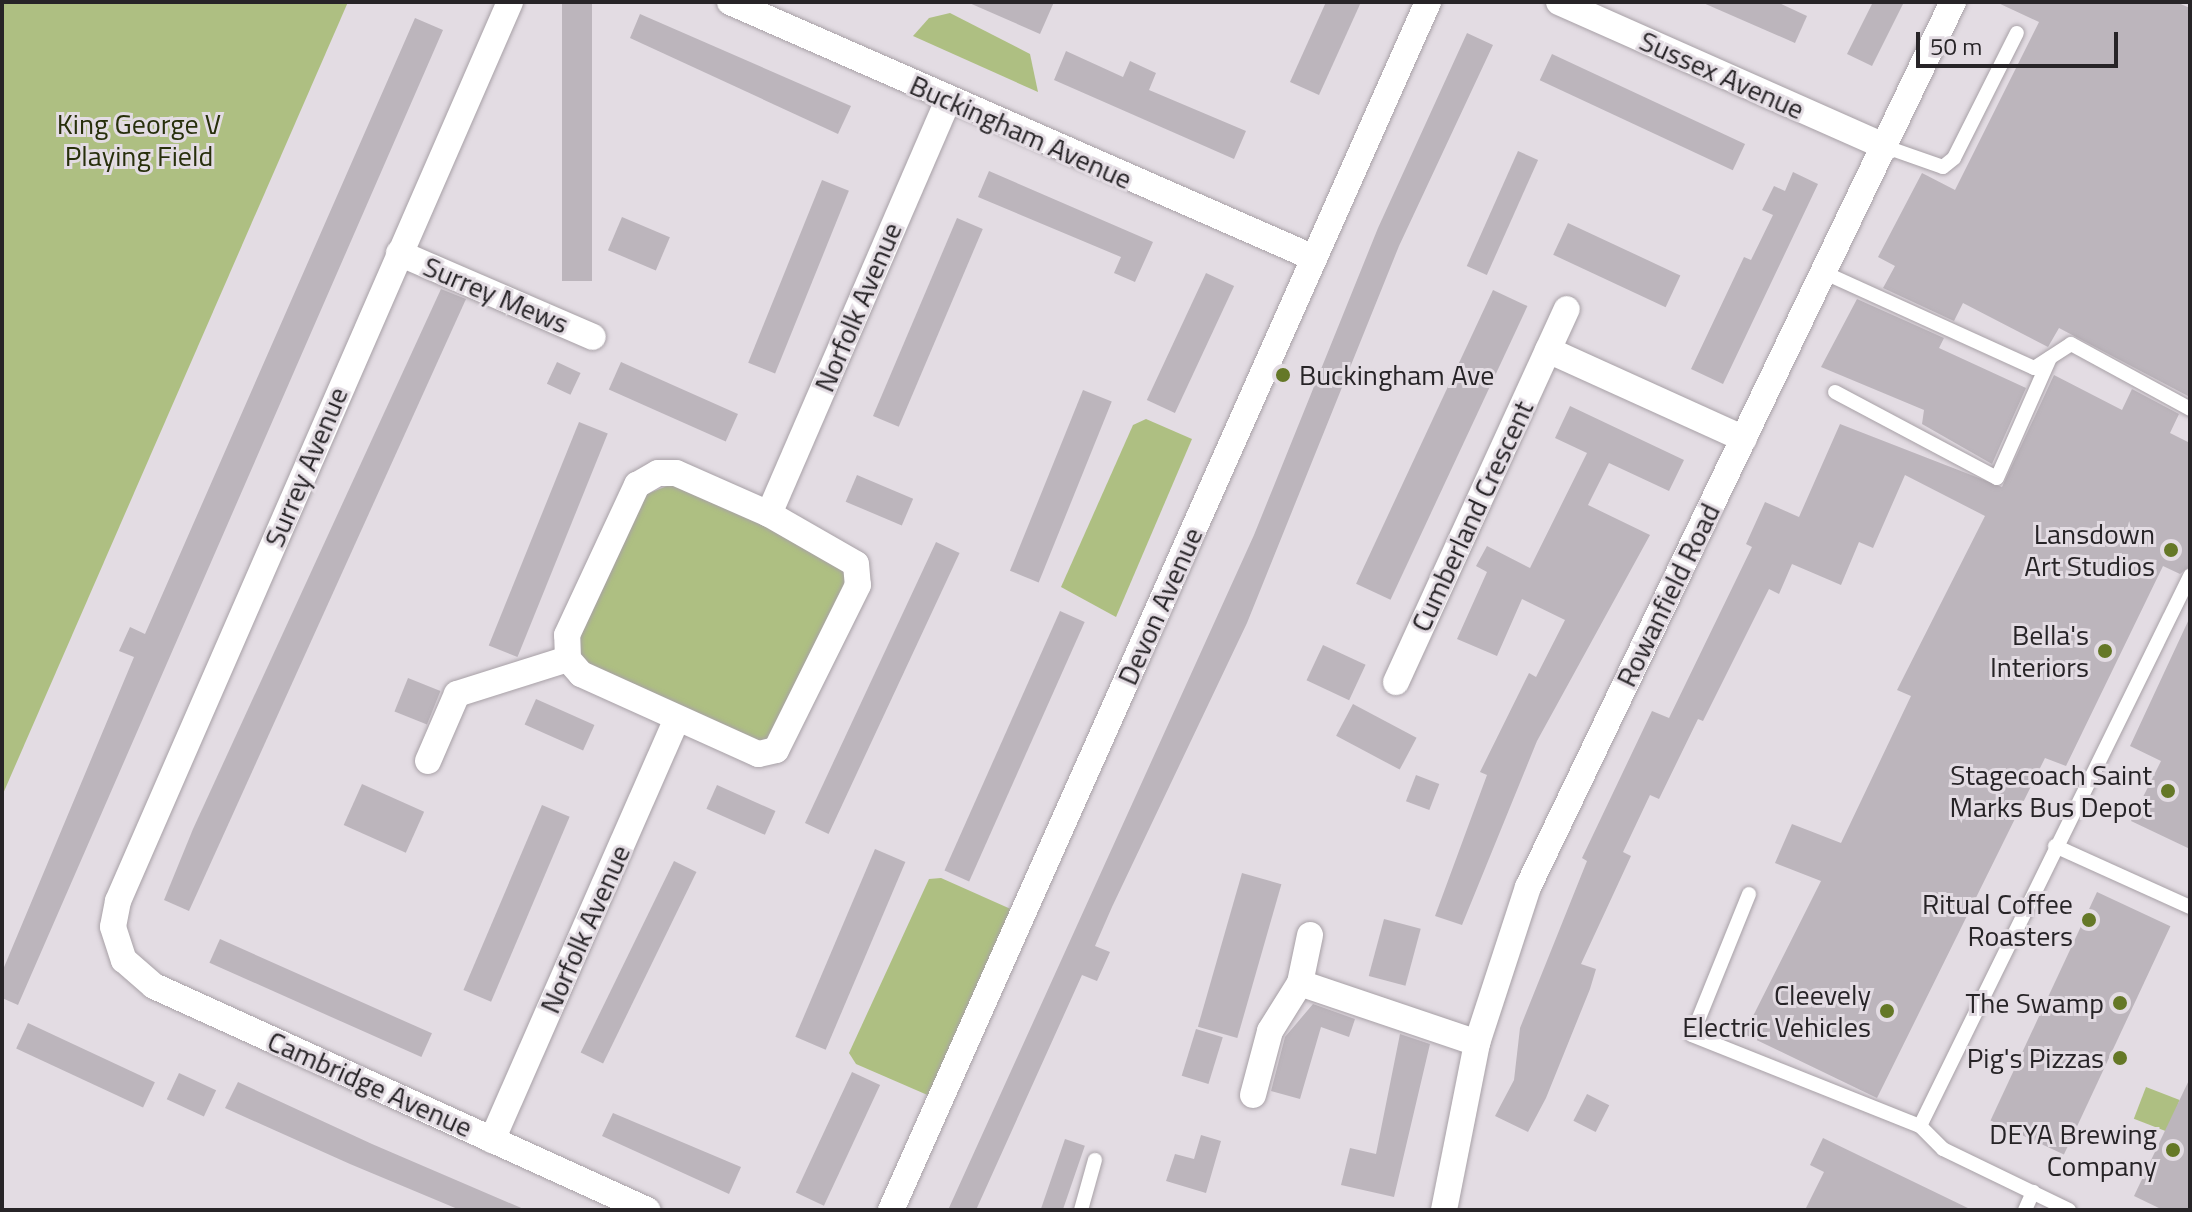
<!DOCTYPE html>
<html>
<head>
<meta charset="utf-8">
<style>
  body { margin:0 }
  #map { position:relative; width:2192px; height:1212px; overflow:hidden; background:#e3dce3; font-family:"Titillium Web",sans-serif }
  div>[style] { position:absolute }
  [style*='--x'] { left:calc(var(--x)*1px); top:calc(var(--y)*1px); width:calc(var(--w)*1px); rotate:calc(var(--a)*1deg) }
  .green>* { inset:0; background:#aebf82; transform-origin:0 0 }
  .building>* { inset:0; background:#bcb5bc; transform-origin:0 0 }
  .roads { filter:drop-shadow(0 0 2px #a8a1a7) drop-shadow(0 0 2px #a8a1a7) }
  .lane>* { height:14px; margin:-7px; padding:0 7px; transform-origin:7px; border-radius:7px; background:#fff }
  .street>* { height:26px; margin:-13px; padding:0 13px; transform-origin:13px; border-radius:13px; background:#fff }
  .dots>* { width:22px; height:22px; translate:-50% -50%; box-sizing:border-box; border:4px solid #e3dce3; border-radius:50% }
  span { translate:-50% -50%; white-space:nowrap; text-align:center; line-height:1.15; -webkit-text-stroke:6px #e3dce3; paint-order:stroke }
  .street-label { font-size:28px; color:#272427 }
  .park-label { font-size:28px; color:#272f0b }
  .poi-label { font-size:28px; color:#272427 }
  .left { translate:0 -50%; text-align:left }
  .right { translate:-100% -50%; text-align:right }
  .frame { position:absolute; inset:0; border:4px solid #272427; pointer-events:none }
  .scale { position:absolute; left:1916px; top:32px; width:202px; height:36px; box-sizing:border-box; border:4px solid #272427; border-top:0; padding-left:10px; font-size:24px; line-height:28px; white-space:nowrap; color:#272427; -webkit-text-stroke:6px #e3dce3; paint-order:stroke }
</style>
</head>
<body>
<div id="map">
  <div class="green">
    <div style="clip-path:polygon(2px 2px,348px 2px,2px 796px)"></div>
    <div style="clip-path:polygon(950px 13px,1030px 54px,1038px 92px,913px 36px,929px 18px)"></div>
    <div style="clip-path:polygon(1146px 419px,1192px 439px,1116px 617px,1061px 587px,1133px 425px)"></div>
    <div style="clip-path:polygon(672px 484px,837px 558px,845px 575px,845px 589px,777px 735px,762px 742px,581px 664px,577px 639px,642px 496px)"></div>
    <div style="clip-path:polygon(941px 878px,1022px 914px,939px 1100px,856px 1064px,849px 1053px,929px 879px)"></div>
    <div style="left:2146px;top:1087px;width:36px;height:34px;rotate:21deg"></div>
  </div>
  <div class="building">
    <div style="left:562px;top:2px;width:30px;height:279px"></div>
    <div style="clip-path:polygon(967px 2px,1054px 2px,1040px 34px)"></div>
    <div style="clip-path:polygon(1326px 2px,1361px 2px,1319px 95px,1290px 82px)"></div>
    <div style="clip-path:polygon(1701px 2px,1777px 2px,1807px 16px,1795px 43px)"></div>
    <div style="clip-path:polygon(1873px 2px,1904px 2px,1872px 66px,1847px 54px)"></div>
    <div style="clip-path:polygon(1996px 2px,2176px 2px,2190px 8px,2188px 396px,2059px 328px,2048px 347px,1963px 303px,1954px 321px,1883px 288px,1895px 266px,1878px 257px,1922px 173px,1955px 190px,2039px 22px)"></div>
    <div style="clip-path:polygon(640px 14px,851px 106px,838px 134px,630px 38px)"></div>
    <div style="clip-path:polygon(415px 18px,443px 30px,18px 1005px,2px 998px,2px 972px,134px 657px,119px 651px,130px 627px,145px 634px)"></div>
    <div style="clip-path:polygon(1467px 33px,1493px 45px,1399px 246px,1247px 623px,1112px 907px,1095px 946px,1110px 952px,1097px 981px,1082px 975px,976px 1210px,948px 1210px,1254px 535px,1378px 228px)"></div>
    <div style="clip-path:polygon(1066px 51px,1123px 77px,1130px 61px,1156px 73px,1149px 90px,1246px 131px,1234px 159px,1054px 80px)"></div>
    <div style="left:1552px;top:54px;width:213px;height:29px;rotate:25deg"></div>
    <div style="left:1518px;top:151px;width:22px;height:126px;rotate:24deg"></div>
    <div style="clip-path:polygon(989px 171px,1153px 242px,1135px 282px,1114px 273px,1121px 257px,978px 197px)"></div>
    <div style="clip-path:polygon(1793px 172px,1818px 184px,1723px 384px,1691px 369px,1744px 257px,1751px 260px,1773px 215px,1762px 210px,1774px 186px,1785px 191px)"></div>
    <div style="left:822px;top:180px;width:29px;height:197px;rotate:22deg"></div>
    <div style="left:622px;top:217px;width:52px;height:36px;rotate:23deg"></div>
    <div style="left:957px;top:218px;width:28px;height:215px;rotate:23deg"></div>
    <div style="left:1568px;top:223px;width:124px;height:35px;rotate:25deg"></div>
    <div style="left:1206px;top:273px;width:31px;height:140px;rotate:25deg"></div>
    <div style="clip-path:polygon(441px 289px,466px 299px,189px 911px,164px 900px,193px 829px)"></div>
    <div style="left:1493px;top:290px;width:38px;height:324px;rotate:25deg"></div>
    <div style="clip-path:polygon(1857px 299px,1944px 338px,1939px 348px,2026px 388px,1992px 464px,1922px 424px,1924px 410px,1821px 367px)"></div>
    <div style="left:557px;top:362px;width:26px;height:24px;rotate:25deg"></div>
    <div style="left:621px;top:362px;width:128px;height:30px;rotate:24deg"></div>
    <div style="clip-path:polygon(2054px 375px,2122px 410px,2132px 389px,2179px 414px,2170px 433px,2190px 443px,2190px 566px,2180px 574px,2163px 566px,2066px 766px,2045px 758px,1877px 1098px,1744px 1034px,1821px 881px,1775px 863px,1792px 824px,1841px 843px,1911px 696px,1897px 690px,1985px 516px,1905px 475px,1873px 548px,1859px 542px,1841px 585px,1792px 564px,1779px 594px,1769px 589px,1703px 721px,1698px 719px,1659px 799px,1650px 795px,1623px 852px,1631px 856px,1581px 964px,1596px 969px,1590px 989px,1546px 1098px,1528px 1132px,1495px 1116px,1514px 1080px,1520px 1028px,1587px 861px,1582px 858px,1652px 711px,1669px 718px,1752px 547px,1746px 544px,1765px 502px,1799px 517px,1840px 424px,2002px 487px)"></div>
    <div style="left:1083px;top:390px;width:31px;height:195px;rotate:22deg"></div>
    <div style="clip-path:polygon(1570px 406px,1684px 460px,1669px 491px,1609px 463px,1588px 505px,1650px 535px,1537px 741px,1462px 925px,1435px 916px,1487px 775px,1480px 772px,1529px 673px,1536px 677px,1565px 620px,1522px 599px,1497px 656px,1457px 639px,1487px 572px,1476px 566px,1487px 546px,1530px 568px,1587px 453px,1555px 438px)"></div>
    <div style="left:579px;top:422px;width:31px;height:241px;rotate:22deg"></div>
    <div style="left:857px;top:475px;width:61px;height:29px;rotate:23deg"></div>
    <div style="left:936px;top:542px;width:26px;height:310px;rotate:25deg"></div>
    <div style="left:1060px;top:611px;width:27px;height:284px;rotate:24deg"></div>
    <div style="clip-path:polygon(2190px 617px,2190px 849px,2131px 821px,2161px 761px,2130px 746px)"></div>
    <div style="left:1323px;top:645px;width:47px;height:39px;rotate:25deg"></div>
    <div style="left:408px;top:678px;width:35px;height:36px;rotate:22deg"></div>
    <div style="left:536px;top:699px;width:64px;height:28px;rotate:24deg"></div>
    <div style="left:1353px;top:704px;width:72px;height:36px;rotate:28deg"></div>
    <div style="left:1416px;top:775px;width:25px;height:28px;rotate:21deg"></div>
    <div style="left:362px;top:784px;width:68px;height:45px;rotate:24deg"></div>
    <div style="left:717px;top:785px;width:64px;height:26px;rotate:24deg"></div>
    <div style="left:542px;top:805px;width:30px;height:201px;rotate:23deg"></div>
    <div style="left:875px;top:849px;width:33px;height:204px;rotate:23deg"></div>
    <div style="left:674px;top:861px;width:25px;height:213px;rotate:26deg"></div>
    <div style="left:1242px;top:873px;width:41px;height:160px;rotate:16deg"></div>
    <div style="left:2097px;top:892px;width:81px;height:252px;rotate:25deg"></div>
    <div style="left:1384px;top:919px;width:38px;height:59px;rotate:15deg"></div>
    <div style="left:220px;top:939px;width:232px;height:26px;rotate:24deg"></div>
    <div style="clip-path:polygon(1313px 1004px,1355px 1019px,1349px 1037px,1321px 1027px,1300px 1099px,1271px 1091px,1285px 1037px)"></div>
    <div style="left:28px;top:1023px;width:140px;height:28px;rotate:25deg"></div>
    <div style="left:1196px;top:1029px;width:28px;height:49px;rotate:17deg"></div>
    <div style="clip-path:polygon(1400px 1034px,1430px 1044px,1394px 1197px,1341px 1185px,1350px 1148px,1376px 1154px)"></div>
    <div style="left:852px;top:1072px;width:31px;height:133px;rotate:25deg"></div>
    <div style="left:179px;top:1073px;width:41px;height:29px;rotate:25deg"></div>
    <div style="clip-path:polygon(2190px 1078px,2190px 1210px,2163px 1210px,2134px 1196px)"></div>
    <div style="clip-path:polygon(238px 1082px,372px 1144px,526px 1210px,460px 1210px,350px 1164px,225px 1108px)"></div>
    <div style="left:1587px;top:1094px;width:25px;height:30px;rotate:27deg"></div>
    <div style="clip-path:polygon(613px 1113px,741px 1167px,729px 1194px,602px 1136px)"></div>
    <div style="clip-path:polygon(1201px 1135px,1221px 1141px,1206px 1193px,1166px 1181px,1175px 1154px,1194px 1159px)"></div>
    <div style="clip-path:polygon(1823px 1138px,1972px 1210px,1805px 1210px,1824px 1172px,1810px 1165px)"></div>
    <div style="left:1065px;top:1139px;width:21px;height:75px;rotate:19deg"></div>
  </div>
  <div class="roads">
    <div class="lane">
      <div style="--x:1886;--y:147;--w:60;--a:19.3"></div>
      <div style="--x:1943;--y:167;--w:14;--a:-39"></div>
      <div style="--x:1954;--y:158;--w:140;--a:-63.3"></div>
      <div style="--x:1825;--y:273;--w:230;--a:24.4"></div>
      <div style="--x:2034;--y:368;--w:44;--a:-33"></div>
      <div style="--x:2071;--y:344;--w:136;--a:28.6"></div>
      <div style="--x:1835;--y:392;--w:183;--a:28"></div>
      <div style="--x:1997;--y:478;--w:131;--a:-66.2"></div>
      <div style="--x:2055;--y:846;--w:148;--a:24.3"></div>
      <div style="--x:1749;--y:894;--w:152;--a:112"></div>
      <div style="--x:1692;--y:1035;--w:245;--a:21.8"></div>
      <div style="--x:1081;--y:1210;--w:52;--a:-74.4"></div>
      <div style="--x:2025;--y:1210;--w:20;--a:-66"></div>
      <div style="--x:2069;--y:1210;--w:140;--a:-154.2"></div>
      <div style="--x:1943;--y:1149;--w:33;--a:-135"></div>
      <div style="--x:1920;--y:1126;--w:613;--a:-63.85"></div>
    </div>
    <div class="street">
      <div style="--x:510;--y:2;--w:981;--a:113.56"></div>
      <div style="--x:118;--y:901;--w:26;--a:101"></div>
      <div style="--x:113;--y:927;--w:35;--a:72"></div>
      <div style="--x:124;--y:960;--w:40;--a:41"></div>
      <div style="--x:154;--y:986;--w:542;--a:24.44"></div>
      <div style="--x:730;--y:2;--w:638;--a:23.67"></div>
      <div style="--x:1559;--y:2;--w:358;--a:23.9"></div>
      <div style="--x:399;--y:253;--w:211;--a:23.4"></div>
      <div style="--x:1548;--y:350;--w:215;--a:24.4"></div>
      <div style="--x:658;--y:473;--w:18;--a:0"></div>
      <div style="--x:676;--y:473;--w:102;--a:23.8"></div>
      <div style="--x:769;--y:514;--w:100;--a:29.9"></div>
      <div style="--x:856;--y:564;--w:21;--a:85"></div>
      <div style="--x:858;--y:585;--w:184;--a:116.4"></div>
      <div style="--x:776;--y:750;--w:18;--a:167"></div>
      <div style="--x:758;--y:754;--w:194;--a:-155.7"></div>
      <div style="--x:581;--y:674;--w:20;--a:-131"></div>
      <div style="--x:568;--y:659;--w:24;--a:-92"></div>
      <div style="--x:567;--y:635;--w:166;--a:-65"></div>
      <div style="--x:637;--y:485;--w:24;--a:-30"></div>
      <div style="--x:769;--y:514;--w:451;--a:-66.6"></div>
      <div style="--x:1396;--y:682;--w:410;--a:-65.4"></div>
      <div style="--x:428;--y:761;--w:73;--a:-66.6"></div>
      <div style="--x:457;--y:694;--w:116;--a:-17.5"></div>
      <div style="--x:1300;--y:983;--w:49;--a:-78.2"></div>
      <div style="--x:1253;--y:1095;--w:66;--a:-75.1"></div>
      <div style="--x:1270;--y:1031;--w:57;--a:-58"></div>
      <div style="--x:1300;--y:983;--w:187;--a:18.7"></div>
      <div style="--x:492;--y:1140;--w:460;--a:-66.3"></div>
      <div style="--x:891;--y:1210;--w:1322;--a:-66.03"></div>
      <div style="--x:1444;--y:1210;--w:170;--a:-78.8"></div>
      <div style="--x:1477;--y:1043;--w:164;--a:-71.9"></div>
      <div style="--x:1528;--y:887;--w:982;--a:-64.35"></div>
    </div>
  </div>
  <div class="dots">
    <div style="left:1283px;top:375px;background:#657827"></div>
    <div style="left:2171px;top:550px;background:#657827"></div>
    <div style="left:2105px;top:651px;background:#657827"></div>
    <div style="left:2168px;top:791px;background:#657827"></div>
    <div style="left:2089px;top:920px;background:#657827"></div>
    <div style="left:2120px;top:1003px;background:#657827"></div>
    <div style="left:1887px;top:1011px;background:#657827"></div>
    <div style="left:2120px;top:1058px;background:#657827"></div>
    <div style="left:2173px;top:1150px;background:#657827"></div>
  </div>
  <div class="street-label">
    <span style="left:1722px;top:75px;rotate:24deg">Sussex Avenue</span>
    <span style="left:1021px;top:132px;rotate:24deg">Buckingham Avenue</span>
    <span style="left:496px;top:295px;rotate:23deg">Surrey Mews</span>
    <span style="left:858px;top:307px;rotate:-67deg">Norfolk Avenue</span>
    <span style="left:306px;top:467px;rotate:-67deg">Surrey Avenue</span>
    <span style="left:1472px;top:516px;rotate:-65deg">Cumberland Crescent</span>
    <span style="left:1668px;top:595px;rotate:-64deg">Rowanfield Road</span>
    <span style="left:1160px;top:606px;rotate:-66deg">Devon Avenue</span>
    <span style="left:585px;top:929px;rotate:-66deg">Norfolk Avenue</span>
    <span style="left:370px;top:1084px;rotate:24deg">Cambridge Avenue</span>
  </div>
  <div class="park-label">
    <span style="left:139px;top:140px">King George V<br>Playing Field</span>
  </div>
  <div class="poi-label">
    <span class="left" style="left:1299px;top:375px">Buckingham Ave</span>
    <span class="right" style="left:2155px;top:550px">Lansdown<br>Art Studios</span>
    <span class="right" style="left:2089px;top:651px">Bella's<br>Interiors</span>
    <span class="right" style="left:2152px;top:791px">Stagecoach Saint<br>Marks Bus Depot</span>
    <span class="right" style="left:2073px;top:920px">Ritual Coffee<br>Roasters</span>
    <span class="right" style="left:1871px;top:1011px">Cleevely<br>Electric Vehicles</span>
    <span class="right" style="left:2104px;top:1003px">The Swamp</span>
    <span class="right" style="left:2104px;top:1058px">Pig's Pizzas</span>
    <span class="right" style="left:2157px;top:1150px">DEYA Brewing<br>Company</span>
  </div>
  <div class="frame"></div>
  <div class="scale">50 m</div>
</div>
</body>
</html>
